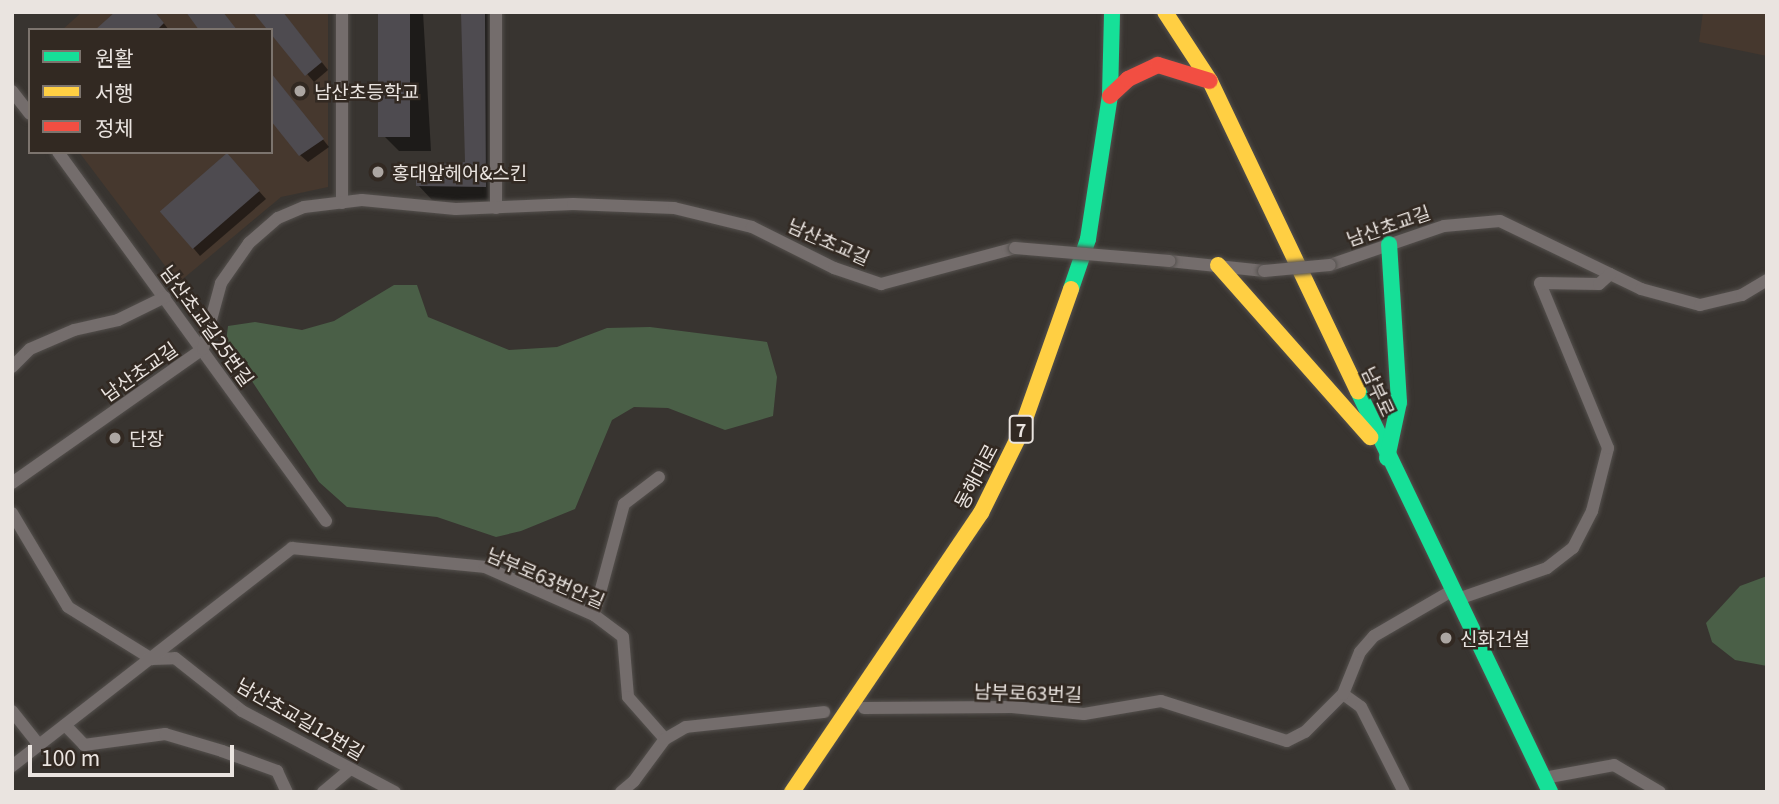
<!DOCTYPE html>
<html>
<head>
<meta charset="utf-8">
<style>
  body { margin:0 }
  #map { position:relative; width:1779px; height:804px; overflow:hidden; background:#383430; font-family:Georgia,"Noto Sans KR",serif }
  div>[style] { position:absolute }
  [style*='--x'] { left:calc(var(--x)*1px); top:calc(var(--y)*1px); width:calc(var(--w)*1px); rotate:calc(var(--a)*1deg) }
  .built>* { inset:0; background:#46382e }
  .green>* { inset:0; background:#4a5f47 }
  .shadow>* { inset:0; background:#0007 }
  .building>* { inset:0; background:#4e4b50; transform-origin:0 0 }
  .roads { filter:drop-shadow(0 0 2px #54504d) drop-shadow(0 0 2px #54504d) }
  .street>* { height:12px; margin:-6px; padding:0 6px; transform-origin:6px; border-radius:6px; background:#746d6c }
  .fast>* { height:16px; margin:-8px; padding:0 8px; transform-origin:8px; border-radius:8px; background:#16e098 }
  .slow>* { height:16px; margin:-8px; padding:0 8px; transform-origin:8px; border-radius:8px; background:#ffcf43 }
  .jam>* { height:16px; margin:-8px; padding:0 8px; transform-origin:8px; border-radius:8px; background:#f24e42 }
  .bridges { filter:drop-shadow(0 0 2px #54504d) drop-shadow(0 0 2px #54504d) }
  .street-bridge>* { height:12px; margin:-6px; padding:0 6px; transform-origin:6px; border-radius:6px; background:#746d6c }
  .dots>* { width:19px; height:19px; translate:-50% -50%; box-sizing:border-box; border:4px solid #322922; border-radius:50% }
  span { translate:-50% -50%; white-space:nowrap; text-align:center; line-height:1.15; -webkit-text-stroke:5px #322922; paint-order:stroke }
  .shield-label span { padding:2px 5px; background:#322922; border:2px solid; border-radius:5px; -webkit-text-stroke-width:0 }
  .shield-label { font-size:18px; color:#eae4e0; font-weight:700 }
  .poi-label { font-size:19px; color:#eae4e0 }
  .left { translate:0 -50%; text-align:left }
  .street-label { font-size:19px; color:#eae4e0 }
  .frame { position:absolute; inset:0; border:14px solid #eae4e0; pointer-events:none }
  .legend { position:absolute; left:28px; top:28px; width:245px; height:126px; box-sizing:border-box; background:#322922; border:2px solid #7c746e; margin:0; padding:9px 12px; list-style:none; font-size:21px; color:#eae4e0 }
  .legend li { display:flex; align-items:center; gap:14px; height:35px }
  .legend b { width:35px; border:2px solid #7c746e }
  .scale { position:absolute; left:28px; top:745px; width:206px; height:32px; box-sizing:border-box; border:4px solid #eae4e0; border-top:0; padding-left:9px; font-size:21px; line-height:24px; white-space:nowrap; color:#eae4e0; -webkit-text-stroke:5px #322922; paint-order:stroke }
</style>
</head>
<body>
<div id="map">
  <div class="built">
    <div style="clip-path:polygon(82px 12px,328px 12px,328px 187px,281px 197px,178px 283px,79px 152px,271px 152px,271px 30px,62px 30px)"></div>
    <div style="clip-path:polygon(1703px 12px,1767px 12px,1767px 56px,1699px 42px)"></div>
  </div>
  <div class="green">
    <div style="clip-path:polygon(394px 285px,417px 285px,428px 317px,509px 350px,557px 347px,607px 328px,650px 327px,767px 342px,777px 377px,773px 416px,725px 430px,668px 408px,634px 407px,612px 420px,575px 509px,521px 531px,496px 537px,437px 517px,347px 507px,319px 482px,226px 342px,228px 326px,255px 322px,302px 330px,334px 321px)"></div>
    <div style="clip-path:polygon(1767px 576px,1767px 666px,1735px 660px,1712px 642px,1706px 623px,1740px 586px)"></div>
  </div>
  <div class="shadow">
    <div style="clip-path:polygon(155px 12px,169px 30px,98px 30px)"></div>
    <div style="clip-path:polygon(282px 12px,328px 70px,314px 82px,271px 32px)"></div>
    <div style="clip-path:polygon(380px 12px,423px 12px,431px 151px,399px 151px,384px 136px)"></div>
    <div style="clip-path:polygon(463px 12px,499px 12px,500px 201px,432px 200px,418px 185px,467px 164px)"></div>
    <div style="clip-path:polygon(271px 74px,329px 147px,308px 162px,300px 155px)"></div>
    <div style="clip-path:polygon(234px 163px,266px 199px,200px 256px,162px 211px)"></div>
  </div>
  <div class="building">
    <div style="clip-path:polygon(115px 12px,155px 12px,164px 23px,157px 30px,95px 30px)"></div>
    <div style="clip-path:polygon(186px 12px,223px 12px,237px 30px,199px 30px)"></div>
    <div style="clip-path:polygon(253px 12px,283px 12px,322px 62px,305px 76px)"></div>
    <div style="left:378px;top:12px;width:32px;height:125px"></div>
    <div style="clip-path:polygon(461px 12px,485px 12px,486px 187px,416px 186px,416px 166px,465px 162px)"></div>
    <div style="clip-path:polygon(271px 73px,324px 139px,299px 156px,271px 121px)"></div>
    <div style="left:227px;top:153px;width:50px;height:89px;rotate:49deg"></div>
  </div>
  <div class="roads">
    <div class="street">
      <div style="--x:342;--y:12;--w:191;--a:90"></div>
      <div style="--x:496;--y:12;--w:196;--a:90"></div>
      <div style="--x:12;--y:91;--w:29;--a:52"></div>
      <div style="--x:58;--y:152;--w:456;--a:54"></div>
      <div style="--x:1169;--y:261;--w:96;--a:6"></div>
      <div style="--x:1330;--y:265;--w:120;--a:-18.9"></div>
      <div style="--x:1444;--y:226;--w:56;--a:-5.1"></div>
      <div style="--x:1500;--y:221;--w:157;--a:25.7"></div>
      <div style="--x:1641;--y:289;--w:61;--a:15.2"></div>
      <div style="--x:1700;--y:305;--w:43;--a:-13.4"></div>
      <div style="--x:1742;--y:295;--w:29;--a:-31"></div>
      <div style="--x:12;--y:367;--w:25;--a:-45"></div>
      <div style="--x:30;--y:349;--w:48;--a:-23.4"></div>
      <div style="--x:74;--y:330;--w:45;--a:-12.8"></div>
      <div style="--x:118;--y:320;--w:52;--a:-26.1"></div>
      <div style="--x:12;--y:483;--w:233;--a:-35.1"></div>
      <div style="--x:203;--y:349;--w:68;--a:-74.7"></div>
      <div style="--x:221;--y:283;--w:49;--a:-55"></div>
      <div style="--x:249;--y:243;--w:38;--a:-41"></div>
      <div style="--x:278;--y:218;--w:28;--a:-23"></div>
      <div style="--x:304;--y:207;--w:58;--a:-6.9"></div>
      <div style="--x:362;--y:200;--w:94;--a:5.5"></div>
      <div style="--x:456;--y:209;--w:117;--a:-2.4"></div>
      <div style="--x:573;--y:204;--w:101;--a:2.3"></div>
      <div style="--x:674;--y:208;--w:80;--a:13.7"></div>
      <div style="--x:752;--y:227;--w:92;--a:26.6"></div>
      <div style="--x:834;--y:268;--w:50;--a:18.8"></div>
      <div style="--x:881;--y:284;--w:139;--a:-15"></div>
      <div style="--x:12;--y:513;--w:109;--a:59.2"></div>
      <div style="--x:68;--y:607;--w:99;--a:31.8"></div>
      <div style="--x:152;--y:659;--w:23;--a:-2"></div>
      <div style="--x:175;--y:658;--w:85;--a:38.3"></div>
      <div style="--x:242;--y:711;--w:173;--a:27.9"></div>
      <div style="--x:1458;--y:599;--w:94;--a:-19.2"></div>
      <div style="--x:1547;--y:568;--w:33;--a:-38"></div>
      <div style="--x:1573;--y:548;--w:42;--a:-62.8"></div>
      <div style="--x:1592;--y:511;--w:65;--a:-75.7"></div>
      <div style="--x:1608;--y:448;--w:178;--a:-112.4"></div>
      <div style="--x:1540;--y:283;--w:59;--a:1"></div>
      <div style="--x:1599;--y:284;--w:15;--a:-42"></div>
      <div style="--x:594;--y:615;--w:115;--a:-74.9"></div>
      <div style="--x:624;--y:504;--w:44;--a:-37.6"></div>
      <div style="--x:1343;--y:694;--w:22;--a:36"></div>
      <div style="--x:1361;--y:707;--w:95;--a:63.2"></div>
      <div style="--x:864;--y:708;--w:148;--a:-0.4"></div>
      <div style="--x:1012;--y:707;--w:72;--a:5.6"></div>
      <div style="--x:1084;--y:714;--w:78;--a:-9.6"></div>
      <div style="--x:1161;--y:701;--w:132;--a:17.6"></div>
      <div style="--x:1287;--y:741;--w:20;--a:-27"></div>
      <div style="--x:1305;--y:732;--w:54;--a:-45"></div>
      <div style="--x:1343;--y:694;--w:45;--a:-68"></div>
      <div style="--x:1360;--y:652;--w:21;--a:-49"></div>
      <div style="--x:1374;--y:636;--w:91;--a:-30.2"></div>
      <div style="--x:12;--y:711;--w:43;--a:51.5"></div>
      <div style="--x:65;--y:725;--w:28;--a:46"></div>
      <div style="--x:84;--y:745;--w:82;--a:-7.7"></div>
      <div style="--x:165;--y:734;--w:59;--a:16.6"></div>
      <div style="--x:222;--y:751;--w:59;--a:20"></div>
      <div style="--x:277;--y:771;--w:23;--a:65"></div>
      <div style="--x:12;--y:766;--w:355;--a:-37.9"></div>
      <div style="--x:292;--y:548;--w:194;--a:5.6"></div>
      <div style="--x:485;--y:567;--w:119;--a:23.8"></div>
      <div style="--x:594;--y:615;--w:36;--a:37"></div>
      <div style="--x:623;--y:637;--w:60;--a:85.2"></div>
      <div style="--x:628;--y:697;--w:56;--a:48.6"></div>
      <div style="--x:1544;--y:778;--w:71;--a:-10.5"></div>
      <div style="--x:1614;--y:765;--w:53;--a:30.4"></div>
      <div style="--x:323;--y:792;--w:35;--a:-40"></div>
      <div style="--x:621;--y:792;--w:17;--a:-40"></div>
      <div style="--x:634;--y:781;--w:52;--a:-53.6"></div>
      <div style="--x:665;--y:739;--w:24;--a:-30"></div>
      <div style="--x:686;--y:727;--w:139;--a:-6.2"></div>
    </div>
    <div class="fast">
      <div style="--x:1071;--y:289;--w:53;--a:-71.2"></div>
      <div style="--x:1088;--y:239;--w:145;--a:-81.3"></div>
      <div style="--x:1110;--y:96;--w:84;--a:-88.6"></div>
      <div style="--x:1358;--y:391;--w:445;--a:64.4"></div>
      <div style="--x:1387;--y:458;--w:57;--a:-77.9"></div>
      <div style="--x:1399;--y:402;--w:158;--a:-93.6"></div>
    </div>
    <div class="slow">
      <div style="--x:1165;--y:12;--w:82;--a:56.9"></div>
      <div style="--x:1210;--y:81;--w:344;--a:64.5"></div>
      <div style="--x:1218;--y:265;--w:230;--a:48.5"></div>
      <div style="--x:792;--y:792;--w:337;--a:-55.9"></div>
      <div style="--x:981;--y:513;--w:86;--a:-63.7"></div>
      <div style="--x:1019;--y:436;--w:156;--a:-70.5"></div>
    </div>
    <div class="jam">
      <div style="--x:1110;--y:96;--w:25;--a:-43"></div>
      <div style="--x:1128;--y:79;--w:33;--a:-25"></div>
      <div style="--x:1158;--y:65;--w:54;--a:17.1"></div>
    </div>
  </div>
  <div class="bridges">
    <div class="street-bridge">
      <div style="--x:1015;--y:248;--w:155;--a:4.8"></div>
      <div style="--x:1264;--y:271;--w:66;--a:-5.2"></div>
    </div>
  </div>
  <div class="dots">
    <div style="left:300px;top:91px;background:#aca6a2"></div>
    <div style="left:378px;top:172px;background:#aca6a2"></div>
    <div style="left:115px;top:438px;background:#aca6a2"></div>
    <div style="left:1446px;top:638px;background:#aca6a2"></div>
  </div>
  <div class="shield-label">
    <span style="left:1021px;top:429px">7</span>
  </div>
  <div class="poi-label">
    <span class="left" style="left:314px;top:91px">남산초등학교</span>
    <span class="left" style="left:392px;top:172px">홍대앞헤어&amp;스킨</span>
    <span class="left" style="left:129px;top:438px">단장</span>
    <span class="left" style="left:1460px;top:638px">신화건설</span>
  </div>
  <div class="street-label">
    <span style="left:1388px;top:225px;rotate:-19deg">남산초교길</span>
    <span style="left:829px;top:241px;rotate:24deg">남산초교길</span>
    <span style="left:208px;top:325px;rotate:54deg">남산초교길25번길</span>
    <span style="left:139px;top:371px;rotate:-35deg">남산초교길</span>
    <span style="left:1379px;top:391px;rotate:65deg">남부로</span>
    <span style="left:975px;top:476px;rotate:-62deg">동해대로</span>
    <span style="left:546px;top:577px;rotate:23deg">남부로63번안길</span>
    <span style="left:1028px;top:692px;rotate:2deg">남부로63번길</span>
    <span style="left:301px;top:718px;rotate:30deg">남산초교길12번길</span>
  </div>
  <div class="frame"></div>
  <ul class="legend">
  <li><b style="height:9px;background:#16e098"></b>원활</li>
  <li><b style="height:9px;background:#ffcf43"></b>서행</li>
  <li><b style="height:9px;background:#f24e42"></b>정체</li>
  </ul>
  <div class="scale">100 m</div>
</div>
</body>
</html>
